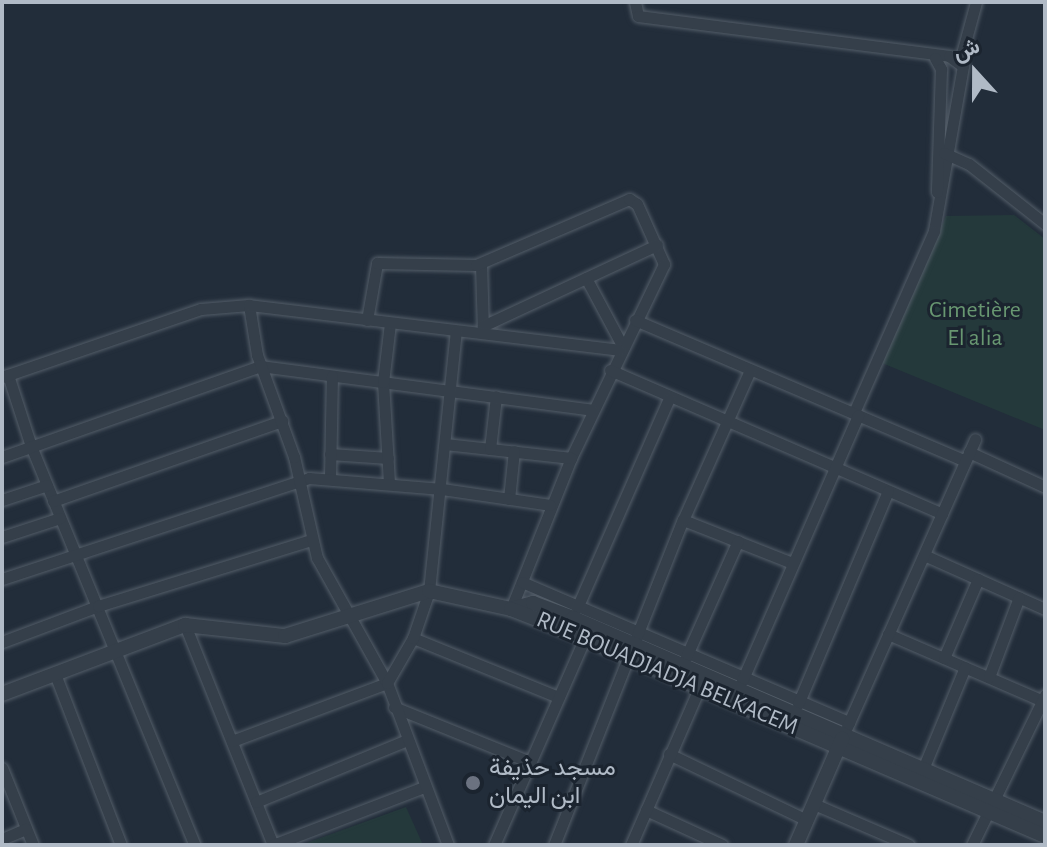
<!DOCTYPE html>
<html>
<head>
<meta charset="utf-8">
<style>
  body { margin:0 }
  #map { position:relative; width:1047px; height:847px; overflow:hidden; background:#222d3a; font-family:"Alegreya Sans",Vazirmatn,sans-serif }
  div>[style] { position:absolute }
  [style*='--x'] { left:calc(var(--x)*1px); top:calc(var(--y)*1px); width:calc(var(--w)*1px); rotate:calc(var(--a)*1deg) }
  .green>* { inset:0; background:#24393b }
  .roads { filter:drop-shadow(0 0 2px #535d68) drop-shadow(0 0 2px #535d68) }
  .minor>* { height:11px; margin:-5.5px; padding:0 5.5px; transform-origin:5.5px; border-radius:5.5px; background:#353f4a }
  .tertiary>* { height:14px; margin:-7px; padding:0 7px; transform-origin:7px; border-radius:7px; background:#353f4a }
  .dots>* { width:22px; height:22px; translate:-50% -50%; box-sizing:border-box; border:4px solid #1b242f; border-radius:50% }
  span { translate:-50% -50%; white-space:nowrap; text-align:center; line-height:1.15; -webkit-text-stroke:6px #1b242f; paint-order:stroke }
  .park-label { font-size:24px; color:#689771 }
  .street-label { font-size:24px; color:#b0bac6 }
  .poi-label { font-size:24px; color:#b0bac6 }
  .left { translate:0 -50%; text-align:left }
  .frame { position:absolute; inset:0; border:4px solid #b0bac6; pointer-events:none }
  .north { position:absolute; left:935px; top:32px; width:80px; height:80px; -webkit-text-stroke:6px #1b242f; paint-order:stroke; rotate:339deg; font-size:22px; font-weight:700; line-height:32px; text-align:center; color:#b0bac6 }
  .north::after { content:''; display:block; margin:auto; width:28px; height:36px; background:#b0bac6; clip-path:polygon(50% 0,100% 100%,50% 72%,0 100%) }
</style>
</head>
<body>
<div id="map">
  <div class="green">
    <div style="clip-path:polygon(1014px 215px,1045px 239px,1045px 430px,882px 363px,946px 216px)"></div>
    <div style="clip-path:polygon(406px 807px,423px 845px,301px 845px)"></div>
  </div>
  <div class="roads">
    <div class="minor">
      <div style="--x:635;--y:2;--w:14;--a:78"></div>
      <div style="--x:638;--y:16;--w:314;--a:7.3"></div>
      <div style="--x:949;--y:56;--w:17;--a:36"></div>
      <div style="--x:963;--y:66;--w:168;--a:100"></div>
      <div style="--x:934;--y:231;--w:198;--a:113.8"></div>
      <div style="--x:935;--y:58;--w:13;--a:61"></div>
      <div style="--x:941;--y:69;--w:123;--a:91.9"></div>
      <div style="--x:960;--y:61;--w:61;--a:-74.8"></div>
      <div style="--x:944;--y:153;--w:27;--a:24"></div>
      <div style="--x:969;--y:164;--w:97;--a:38.3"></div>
      <div style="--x:481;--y:264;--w:67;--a:88.3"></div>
      <div style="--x:586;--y:278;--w:76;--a:61.8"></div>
      <div style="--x:367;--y:320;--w:58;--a:-80"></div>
      <div style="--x:377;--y:263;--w:99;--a:1.2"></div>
      <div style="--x:476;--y:265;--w:167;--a:-23.3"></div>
      <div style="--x:629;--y:199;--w:9;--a:32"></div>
      <div style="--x:637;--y:204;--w:66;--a:65.8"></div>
      <div style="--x:664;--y:264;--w:215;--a:115.6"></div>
      <div style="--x:571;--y:458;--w:162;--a:111.7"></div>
      <div style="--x:635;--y:320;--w:359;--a:23.1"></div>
      <div style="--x:483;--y:326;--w:192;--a:-25"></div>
      <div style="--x:610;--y:370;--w:362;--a:23.4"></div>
      <div style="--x:8;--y:375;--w:75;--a:72.1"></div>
      <div style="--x:31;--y:446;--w:431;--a:67.7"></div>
      <div style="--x:2;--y:377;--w:210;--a:-18.9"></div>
      <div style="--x:201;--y:309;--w:48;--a:-4.8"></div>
      <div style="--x:445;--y:444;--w:127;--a:6.3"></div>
      <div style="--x:490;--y:449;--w:53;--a:-83.5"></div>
      <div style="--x:969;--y:452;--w:84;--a:24.7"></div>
      <div style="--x:330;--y:454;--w:58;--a:3.9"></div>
      <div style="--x:2;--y:457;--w:274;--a:-19.4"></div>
      <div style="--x:260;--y:366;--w:335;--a:7.5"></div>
      <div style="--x:330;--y:478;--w:102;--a:-88.9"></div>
      <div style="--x:389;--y:483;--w:101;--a:-93.4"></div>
      <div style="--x:383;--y:382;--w:59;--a:-83.2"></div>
      <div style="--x:509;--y:499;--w:48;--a:-84.1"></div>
      <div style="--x:2;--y:500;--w:47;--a:-18.4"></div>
      <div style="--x:53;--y:501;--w:243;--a:-19.3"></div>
      <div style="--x:683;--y:520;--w:117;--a:21.5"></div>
      <div style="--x:2;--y:537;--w:61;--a:-18.1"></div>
      <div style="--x:924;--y:555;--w:133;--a:24.1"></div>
      <div style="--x:2;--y:579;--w:323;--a:-18.2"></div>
      <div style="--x:309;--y:478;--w:133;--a:4.7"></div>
      <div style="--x:442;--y:489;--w:109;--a:8.4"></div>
      <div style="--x:522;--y:582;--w:356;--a:23.2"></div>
      <div style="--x:577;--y:608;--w:229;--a:-66.3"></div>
      <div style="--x:185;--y:625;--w:237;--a:68.2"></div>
      <div style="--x:888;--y:634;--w:171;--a:23.4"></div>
      <div style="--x:413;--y:638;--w:157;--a:22.1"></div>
      <div style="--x:2;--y:642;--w:103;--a:-20.6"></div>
      <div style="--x:98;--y:606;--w:223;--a:-17.2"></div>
      <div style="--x:686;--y:657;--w:127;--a:-65.9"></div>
      <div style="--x:944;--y:658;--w:86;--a:-66.7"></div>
      <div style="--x:55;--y:674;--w:183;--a:68.9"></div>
      <div style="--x:989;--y:677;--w:85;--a:-69.4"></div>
      <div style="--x:742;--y:681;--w:290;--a:-66.4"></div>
      <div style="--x:798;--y:704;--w:231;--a:-67.1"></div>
      <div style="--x:394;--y:707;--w:147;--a:22"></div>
      <div style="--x:847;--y:727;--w:315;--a:-66"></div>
      <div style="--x:232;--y:741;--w:165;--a:-20.5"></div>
      <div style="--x:387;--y:683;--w:143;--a:-119.2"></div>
      <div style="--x:317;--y:558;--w:104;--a:-102.8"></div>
      <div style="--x:294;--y:457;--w:109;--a:-109.9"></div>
      <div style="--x:257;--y:355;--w:51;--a:-99.1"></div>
      <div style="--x:249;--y:305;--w:373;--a:6.9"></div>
      <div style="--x:669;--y:754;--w:153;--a:25.6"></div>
      <div style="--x:2;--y:768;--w:83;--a:68.1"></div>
      <div style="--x:923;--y:769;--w:110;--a:-67.6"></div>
      <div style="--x:256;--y:802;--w:163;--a:-22.3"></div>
      <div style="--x:814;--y:804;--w:103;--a:23.3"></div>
      <div style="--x:646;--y:810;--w:84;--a:24.7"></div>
      <div style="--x:2;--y:839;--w:26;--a:-23"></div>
      <div style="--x:273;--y:845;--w:162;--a:-21"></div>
      <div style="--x:448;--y:845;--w:173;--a:-110.6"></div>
      <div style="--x:387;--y:683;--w:52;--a:-60"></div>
      <div style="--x:413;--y:638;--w:50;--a:-71.2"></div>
      <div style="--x:429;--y:591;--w:261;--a:-84.1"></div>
      <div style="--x:494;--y:845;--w:232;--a:-66.3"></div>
      <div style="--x:554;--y:845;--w:350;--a:-68.4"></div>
      <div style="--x:683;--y:520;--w:164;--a:-65.9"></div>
      <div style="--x:631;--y:845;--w:178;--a:-66.5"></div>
      <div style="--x:972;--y:845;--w:167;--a:-64"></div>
    </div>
    <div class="tertiary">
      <div style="--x:511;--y:609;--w:23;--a:-15"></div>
      <div style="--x:533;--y:603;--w:43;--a:20.6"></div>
      <div style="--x:573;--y:618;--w:514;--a:23.37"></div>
      <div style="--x:2;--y:694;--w:196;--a:-20.7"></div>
      <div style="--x:185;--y:625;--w:101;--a:6.3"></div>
      <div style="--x:285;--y:636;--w:151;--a:-17.4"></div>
      <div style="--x:429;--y:591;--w:84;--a:12.4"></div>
      <div style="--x:511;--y:609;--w:79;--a:21.4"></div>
      <div style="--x:585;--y:638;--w:501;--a:23.29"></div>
      <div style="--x:796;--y:845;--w:116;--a:-66.5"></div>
    </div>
  </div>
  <div class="dots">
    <div style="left:473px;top:783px;background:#6b7280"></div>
  </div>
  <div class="park-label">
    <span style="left:975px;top:325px">Cimetière<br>El alia</span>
  </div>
  <div class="street-label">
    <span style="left:667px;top:674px;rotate:23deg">RUE BOUADJADJA BELKACEM</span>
  </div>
  <div class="poi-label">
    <span class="left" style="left:489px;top:783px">مسجد حذيفة<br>ابن اليمان</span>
  </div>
  <div class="frame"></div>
  <div class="north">ش</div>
</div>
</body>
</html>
